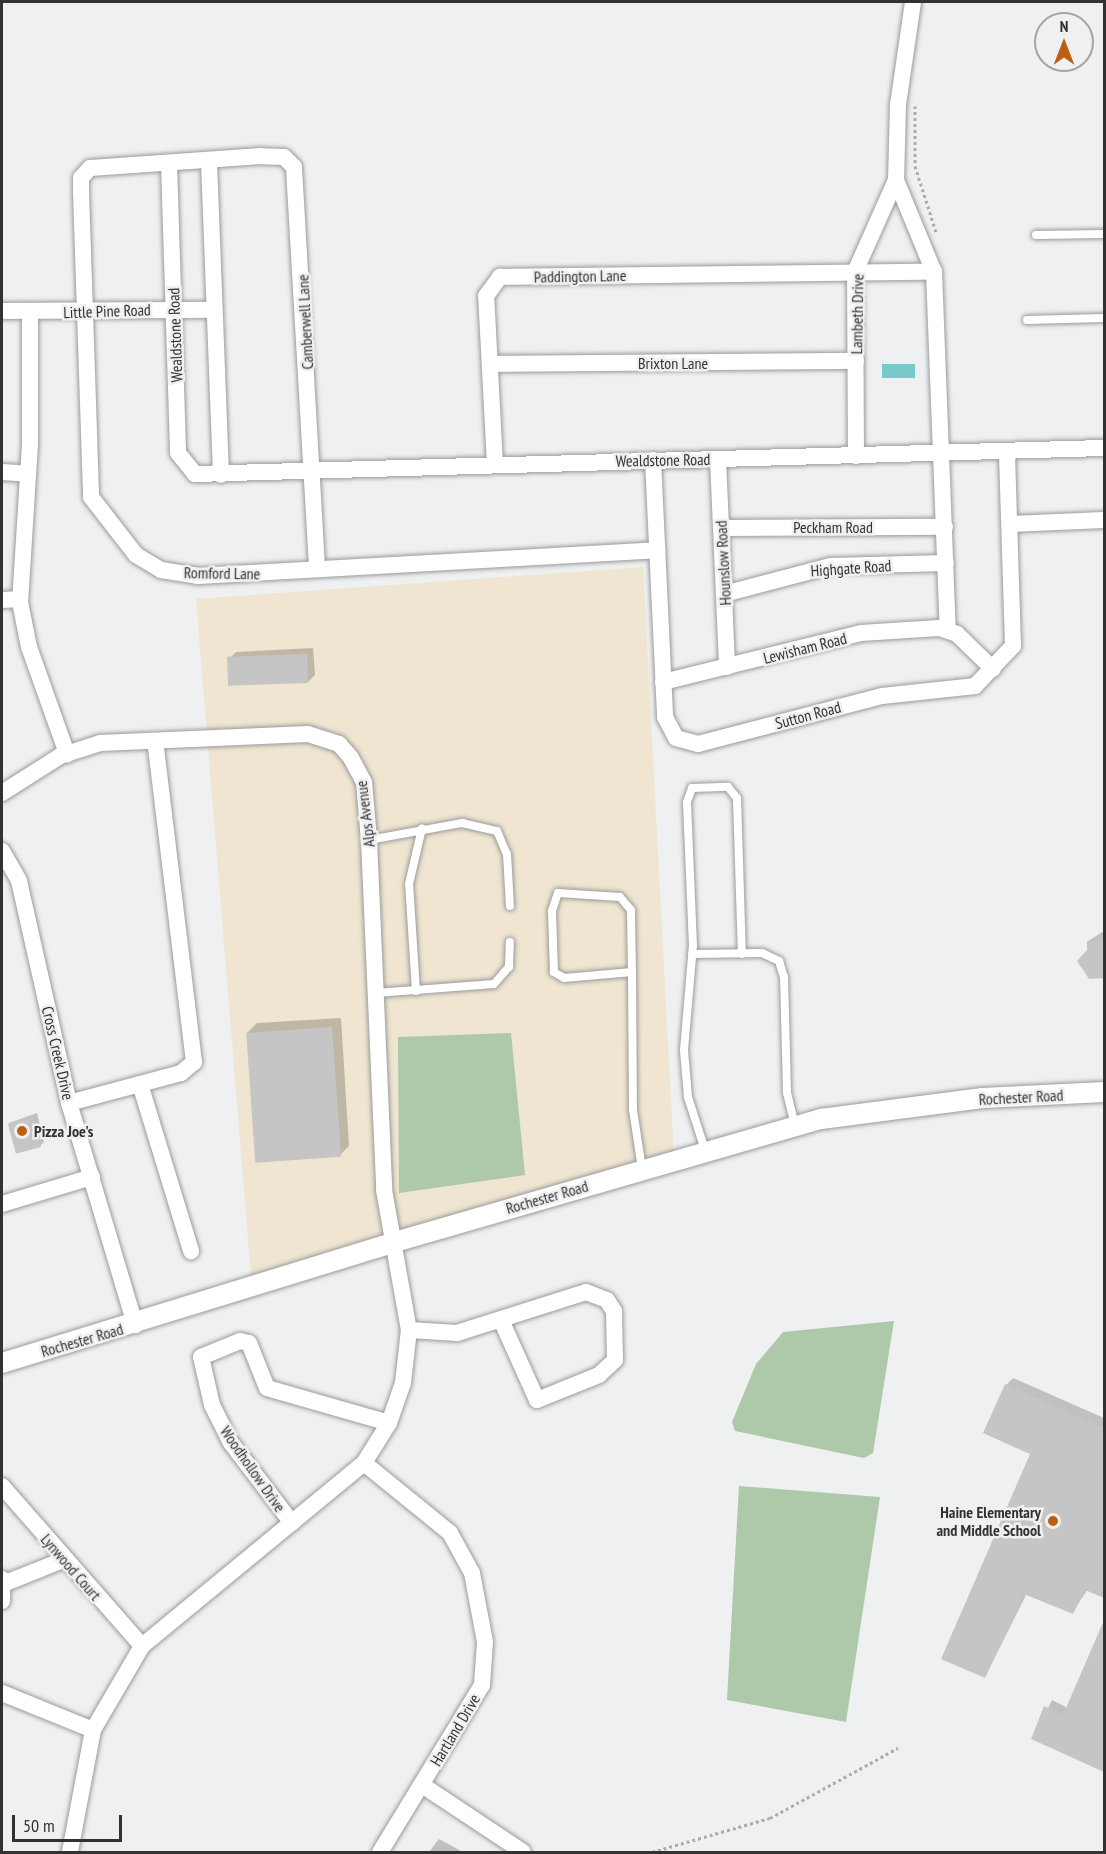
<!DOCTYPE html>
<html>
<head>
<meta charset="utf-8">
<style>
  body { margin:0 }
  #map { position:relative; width:1106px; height:1854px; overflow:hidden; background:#eff0f1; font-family:"PT Sans Narrow",sans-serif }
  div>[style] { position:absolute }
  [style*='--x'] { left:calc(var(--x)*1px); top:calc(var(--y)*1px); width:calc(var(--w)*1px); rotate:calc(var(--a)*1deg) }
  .industrial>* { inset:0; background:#efe5d0 }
  .green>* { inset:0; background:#adc9a9 }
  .water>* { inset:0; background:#78c9c9; transform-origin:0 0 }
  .shadow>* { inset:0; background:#0003 }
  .building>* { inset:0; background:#c6c5c5; transform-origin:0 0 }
  .path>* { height:3px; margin-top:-1.5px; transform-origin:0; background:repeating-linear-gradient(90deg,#acacad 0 3px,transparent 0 6px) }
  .roads { filter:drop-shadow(0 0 2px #9a9b9c) drop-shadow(0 0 2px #9a9b9c) }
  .service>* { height:8px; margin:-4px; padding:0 4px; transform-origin:4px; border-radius:4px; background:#fff }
  .minor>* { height:16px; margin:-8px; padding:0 8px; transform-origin:8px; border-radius:8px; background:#fff }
  .tertiary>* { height:20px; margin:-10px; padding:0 10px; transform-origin:10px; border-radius:10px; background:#fff }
  .dots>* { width:16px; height:16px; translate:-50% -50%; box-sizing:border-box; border:3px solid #eff0f1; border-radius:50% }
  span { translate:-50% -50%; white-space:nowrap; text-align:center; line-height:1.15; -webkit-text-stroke:5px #eff0f1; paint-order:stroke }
  .street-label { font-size:16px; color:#323232 }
  .poi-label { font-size:16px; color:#323232; font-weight:700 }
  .left { translate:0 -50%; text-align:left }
  .right { translate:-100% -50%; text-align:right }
  .frame { position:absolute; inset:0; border:3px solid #323232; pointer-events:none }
  .north { position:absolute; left:1034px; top:12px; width:60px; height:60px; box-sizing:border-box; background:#eff0f1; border:2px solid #a3a4a5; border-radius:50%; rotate:0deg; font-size:16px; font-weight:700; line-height:24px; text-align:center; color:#323232 }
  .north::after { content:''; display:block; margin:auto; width:21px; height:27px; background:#bd5f13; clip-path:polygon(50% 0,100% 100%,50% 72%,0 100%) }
  .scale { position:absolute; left:12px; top:1815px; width:110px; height:27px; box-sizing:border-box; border:3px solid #323232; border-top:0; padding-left:8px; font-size:18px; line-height:21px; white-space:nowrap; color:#323232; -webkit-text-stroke:4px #eff0f1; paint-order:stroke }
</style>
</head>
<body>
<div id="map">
  <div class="industrial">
    <div style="clip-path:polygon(643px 567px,674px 1159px,252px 1289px,196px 599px)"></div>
  </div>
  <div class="green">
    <div style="clip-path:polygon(511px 1033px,525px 1175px,399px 1193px,398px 1037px)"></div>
    <div style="clip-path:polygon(894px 1321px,873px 1453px,864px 1458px,735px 1431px,732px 1422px,756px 1364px,783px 1332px)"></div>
    <div style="clip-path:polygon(739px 1486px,880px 1497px,846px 1722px,727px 1700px)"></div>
  </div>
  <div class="water">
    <div style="left:882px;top:364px;width:33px;height:14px"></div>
  </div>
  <div class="shadow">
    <div style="clip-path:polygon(313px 648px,315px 675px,308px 682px,229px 659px,236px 652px)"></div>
    <div style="clip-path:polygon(1104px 931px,1104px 977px,1089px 977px,1088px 941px)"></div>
    <div style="clip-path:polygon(341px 1018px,349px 1146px,340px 1155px,247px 1033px,257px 1023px)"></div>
    <div style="clip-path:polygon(37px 1113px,44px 1142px,40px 1146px,9px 1123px)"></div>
    <div style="clip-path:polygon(1013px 1378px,1104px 1418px,1104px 1597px,1088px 1589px,1072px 1613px,1027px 1593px,985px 1677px,1032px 1453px,1006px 1385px)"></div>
    <div style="clip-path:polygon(1104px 1624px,1104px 1770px,1033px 1738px,1052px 1700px,1068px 1708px)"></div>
    <div style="clip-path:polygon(439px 1839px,463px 1852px,429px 1852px)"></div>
  </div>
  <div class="building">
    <div style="left:307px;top:654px;width:29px;height:80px;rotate:88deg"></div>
    <div style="clip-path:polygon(1104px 940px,1104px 978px,1089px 979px,1077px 961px,1087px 950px,1087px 941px)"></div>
    <div style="left:332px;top:1027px;width:130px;height:86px;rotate:86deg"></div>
    <div style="left:33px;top:1117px;width:31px;height:26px;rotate:75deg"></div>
    <div style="clip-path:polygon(1005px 1384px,1104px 1428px,1104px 1598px,1085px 1590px,1073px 1614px,1024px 1594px,985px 1678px,941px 1659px,1030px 1454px,983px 1433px)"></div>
    <div style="clip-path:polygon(1104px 1620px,1104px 1772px,1031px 1739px,1044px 1706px,1063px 1715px)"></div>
  </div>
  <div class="path">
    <div style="--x:915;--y:106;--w:60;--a:90"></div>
    <div style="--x:915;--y:166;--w:69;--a:72.3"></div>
    <div style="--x:652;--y:1852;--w:123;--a:-16.1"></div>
    <div style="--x:770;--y:1818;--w:146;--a:-28.7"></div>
  </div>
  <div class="roads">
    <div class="service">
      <div style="--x:1036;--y:235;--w:68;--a:-0.8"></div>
      <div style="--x:1027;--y:320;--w:77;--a:-1.5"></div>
      <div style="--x:369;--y:840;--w:95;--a:-10.4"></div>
      <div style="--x:462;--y:823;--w:36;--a:13"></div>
      <div style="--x:497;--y:831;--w:25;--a:67"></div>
      <div style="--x:507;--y:854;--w:52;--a:86.7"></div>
      <div style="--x:692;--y:954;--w:70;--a:-0.8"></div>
      <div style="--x:762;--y:953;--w:19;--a:25"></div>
      <div style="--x:779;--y:961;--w:17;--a:73"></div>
      <div style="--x:784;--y:977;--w:116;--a:88.5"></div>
      <div style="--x:787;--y:1093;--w:34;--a:76"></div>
      <div style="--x:632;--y:972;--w:68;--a:175"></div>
      <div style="--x:564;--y:978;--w:12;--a:-149"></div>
      <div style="--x:554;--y:972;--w:61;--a:-91.9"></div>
      <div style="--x:552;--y:911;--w:19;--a:-72"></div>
      <div style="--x:558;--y:893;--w:62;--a:3.7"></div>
      <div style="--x:620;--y:897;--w:17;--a:50"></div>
      <div style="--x:631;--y:910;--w:62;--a:89.1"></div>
      <div style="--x:632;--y:972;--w:138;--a:89.6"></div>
      <div style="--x:633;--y:1110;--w:60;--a:81.3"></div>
      <div style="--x:416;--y:991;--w:107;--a:-93.7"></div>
      <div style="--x:409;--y:884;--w:57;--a:-76.9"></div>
      <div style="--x:376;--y:993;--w:118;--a:-4.4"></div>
      <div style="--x:494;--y:984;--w:23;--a:-49"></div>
      <div style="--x:509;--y:967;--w:25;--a:-88"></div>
      <div style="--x:705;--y:1150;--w:56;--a:-107.8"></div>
      <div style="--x:688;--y:1097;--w:47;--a:-94.9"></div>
      <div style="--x:684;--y:1050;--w:104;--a:-85.1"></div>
      <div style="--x:693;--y:946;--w:144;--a:-92.4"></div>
      <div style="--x:687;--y:802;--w:15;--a:-70"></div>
      <div style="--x:692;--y:788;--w:36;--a:-2"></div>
      <div style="--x:728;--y:787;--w:14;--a:51"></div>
      <div style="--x:737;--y:798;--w:156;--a:88.2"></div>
    </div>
    <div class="minor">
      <div style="--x:913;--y:2;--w:104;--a:98.3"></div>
      <div style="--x:898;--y:105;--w:75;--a:91.5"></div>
      <div style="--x:896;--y:180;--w:100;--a:67.6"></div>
      <div style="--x:934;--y:272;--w:357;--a:87.8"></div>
      <div style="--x:209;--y:162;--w:313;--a:87.8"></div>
      <div style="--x:169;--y:164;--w:289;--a:88.2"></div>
      <div style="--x:178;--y:453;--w:27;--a:51"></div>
      <div style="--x:195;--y:474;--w:909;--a:-1.64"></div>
      <div style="--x:2;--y:311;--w:211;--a:-0.3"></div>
      <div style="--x:30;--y:313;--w:131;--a:90"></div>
      <div style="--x:30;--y:444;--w:158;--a:93.6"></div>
      <div style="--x:20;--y:602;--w:46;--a:78.7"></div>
      <div style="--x:29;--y:647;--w:114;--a:70.4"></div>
      <div style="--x:490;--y:364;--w:366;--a:-0.5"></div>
      <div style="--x:856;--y:456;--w:184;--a:-90.3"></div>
      <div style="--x:855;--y:272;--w:101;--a:-66"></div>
      <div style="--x:718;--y:459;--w:208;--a:87.5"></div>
      <div style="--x:653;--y:460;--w:257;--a:87.3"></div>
      <div style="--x:665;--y:717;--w:24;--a:62"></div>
      <div style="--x:676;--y:738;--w:23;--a:15"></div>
      <div style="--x:698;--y:744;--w:190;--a:-14.6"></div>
      <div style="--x:882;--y:696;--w:94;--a:-6.1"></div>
      <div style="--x:975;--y:686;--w:55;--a:-46.5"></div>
      <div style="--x:1013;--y:646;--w:193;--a:-91.8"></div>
      <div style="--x:495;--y:465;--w:169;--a:-93"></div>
      <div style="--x:486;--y:296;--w:24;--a:-54"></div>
      <div style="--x:500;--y:277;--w:434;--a:-0.7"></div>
      <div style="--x:2;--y:472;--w:26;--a:4"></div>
      <div style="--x:1010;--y:524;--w:94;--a:-2.4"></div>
      <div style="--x:721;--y:528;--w:224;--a:-0.3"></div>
      <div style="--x:317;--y:567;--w:401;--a:-93.3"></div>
      <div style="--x:294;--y:167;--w:14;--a:-135"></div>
      <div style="--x:284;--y:157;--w:23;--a:-178"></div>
      <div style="--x:261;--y:156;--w:171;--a:176"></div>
      <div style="--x:90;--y:168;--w:13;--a:132"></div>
      <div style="--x:81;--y:178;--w:14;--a:90"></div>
      <div style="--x:81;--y:192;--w:305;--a:88.1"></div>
      <div style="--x:91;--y:497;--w:73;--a:52.2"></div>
      <div style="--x:136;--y:555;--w:29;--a:31"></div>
      <div style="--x:161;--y:570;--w:36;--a:9"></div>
      <div style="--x:197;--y:576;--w:461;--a:-3.2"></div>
      <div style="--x:724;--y:594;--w:111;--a:-14.7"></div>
      <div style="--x:831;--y:566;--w:115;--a:-1.5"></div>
      <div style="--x:2;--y:600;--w:18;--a:-3"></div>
      <div style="--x:663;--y:682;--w:204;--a:-13.9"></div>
      <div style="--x:861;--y:633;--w:78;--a:-3.7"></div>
      <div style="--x:939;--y:628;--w:19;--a:18"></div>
      <div style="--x:957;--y:634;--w:50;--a:44.2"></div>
      <div style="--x:2;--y:793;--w:69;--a:-32.5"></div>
      <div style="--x:60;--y:756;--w:42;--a:-18"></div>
      <div style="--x:100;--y:743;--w:208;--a:-2.5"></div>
      <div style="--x:308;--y:734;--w:33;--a:18"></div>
      <div style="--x:339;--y:744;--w:18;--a:49"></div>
      <div style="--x:351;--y:758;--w:27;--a:62"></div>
      <div style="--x:364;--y:782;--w:58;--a:85.1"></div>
      <div style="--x:369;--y:840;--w:350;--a:87.5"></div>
      <div style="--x:384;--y:1190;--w:142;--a:79.9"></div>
      <div style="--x:409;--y:1330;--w:53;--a:96.5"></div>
      <div style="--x:403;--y:1383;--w:42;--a:109.3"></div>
      <div style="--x:389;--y:1423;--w:47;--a:122"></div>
      <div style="--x:364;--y:1463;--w:288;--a:140.5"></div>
      <div style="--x:142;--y:1646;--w:97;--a:120.3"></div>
      <div style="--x:93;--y:1730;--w:124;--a:100.7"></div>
      <div style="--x:2;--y:851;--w:34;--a:60"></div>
      <div style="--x:19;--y:881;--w:228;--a:77.3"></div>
      <div style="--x:69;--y:1103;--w:232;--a:73.4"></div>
      <div style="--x:140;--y:1084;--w:175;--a:73"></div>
      <div style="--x:69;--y:1103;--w:116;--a:-15"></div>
      <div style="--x:181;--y:1073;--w:17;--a:-40"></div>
      <div style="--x:194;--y:1062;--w:322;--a:-96.9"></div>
      <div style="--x:2;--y:1204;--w:94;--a:-16.7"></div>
      <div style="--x:409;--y:1330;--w:48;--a:3.6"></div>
      <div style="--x:457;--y:1333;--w:135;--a:-17.6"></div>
      <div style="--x:586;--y:1292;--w:22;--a:21"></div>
      <div style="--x:607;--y:1300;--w:13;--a:58"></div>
      <div style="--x:614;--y:1311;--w:49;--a:88.8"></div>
      <div style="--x:615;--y:1360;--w:22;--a:137"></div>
      <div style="--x:599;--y:1375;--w:67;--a:158"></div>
      <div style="--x:537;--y:1400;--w:88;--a:-114.2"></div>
      <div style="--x:364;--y:1463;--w:111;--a:39.1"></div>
      <div style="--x:450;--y:1533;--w:46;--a:61.2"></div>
      <div style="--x:472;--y:1573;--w:70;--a:79.3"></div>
      <div style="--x:485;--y:1642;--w:43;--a:94"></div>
      <div style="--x:482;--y:1685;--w:196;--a:121.4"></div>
      <div style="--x:2;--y:1486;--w:213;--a:48.8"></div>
      <div style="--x:292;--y:1523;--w:101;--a:-127.3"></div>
      <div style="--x:231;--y:1443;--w:42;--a:-116.6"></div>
      <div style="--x:212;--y:1405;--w:49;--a:-102.9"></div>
      <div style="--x:201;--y:1357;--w:42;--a:-22.3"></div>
      <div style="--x:240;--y:1341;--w:9;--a:13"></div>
      <div style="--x:249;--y:1343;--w:48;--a:68.2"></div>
      <div style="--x:267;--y:1388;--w:127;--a:16"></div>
      <div style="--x:2;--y:1579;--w:22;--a:90"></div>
      <div style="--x:3;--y:1584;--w:65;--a:-21.8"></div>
      <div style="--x:2;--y:1693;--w:98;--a:22.1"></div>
      <div style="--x:422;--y:1785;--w:121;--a:33.6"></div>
    </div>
    <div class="tertiary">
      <div style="--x:2;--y:1363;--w:407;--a:-17.1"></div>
      <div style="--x:391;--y:1243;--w:448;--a:-16.1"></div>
      <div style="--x:821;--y:1119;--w:163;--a:-7.4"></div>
      <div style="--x:983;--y:1098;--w:121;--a:-2.8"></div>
    </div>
  </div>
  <div class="dots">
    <div style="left:22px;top:1131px;background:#bd5f13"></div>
    <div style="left:1053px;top:1521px;background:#bd5f13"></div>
  </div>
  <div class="street-label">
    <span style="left:580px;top:276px;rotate:-1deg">Paddington Lane</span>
    <span style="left:107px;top:311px;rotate:-2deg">Little Pine Road</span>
    <span style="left:857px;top:314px;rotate:-89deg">Lambeth Drive</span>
    <span style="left:305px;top:322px;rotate:-93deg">Camberwell Lane</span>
    <span style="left:175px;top:335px;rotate:-92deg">Wealdstone Road</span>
    <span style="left:673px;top:363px">Brixton Lane</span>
    <span style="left:663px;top:460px;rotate:-1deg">Wealdstone Road</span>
    <span style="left:833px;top:527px">Peckham Road</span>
    <span style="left:723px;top:563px;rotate:-93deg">Hounslow Road</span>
    <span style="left:851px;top:568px;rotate:-4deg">Highgate Road</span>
    <span style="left:222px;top:573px;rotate:1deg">Romford Lane</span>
    <span style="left:805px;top:648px;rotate:-14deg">Lewisham Road</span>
    <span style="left:808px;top:715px;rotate:-15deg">Sutton Road</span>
    <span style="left:365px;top:814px;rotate:-97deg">Alps Avenue</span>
    <span style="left:58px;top:1053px;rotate:77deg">Cross Creek Drive</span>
    <span style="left:1021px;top:1097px;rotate:-3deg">Rochester Road</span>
    <span style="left:547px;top:1197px;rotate:-16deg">Rochester Road</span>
    <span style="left:82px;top:1340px;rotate:-16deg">Rochester Road</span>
    <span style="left:253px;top:1469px;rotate:55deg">Woodhollow Drive</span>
    <span style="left:71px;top:1567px;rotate:49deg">Lynwood Court</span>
    <span style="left:455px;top:1730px;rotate:-59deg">Hartland Drive</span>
  </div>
  <div class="poi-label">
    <span class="left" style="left:34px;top:1131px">Pizza Joe's</span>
    <span class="right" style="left:1041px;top:1521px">Haine Elementary<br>and Middle School</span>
  </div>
  <div class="frame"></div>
  <div class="north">N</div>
  <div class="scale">50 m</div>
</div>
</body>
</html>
